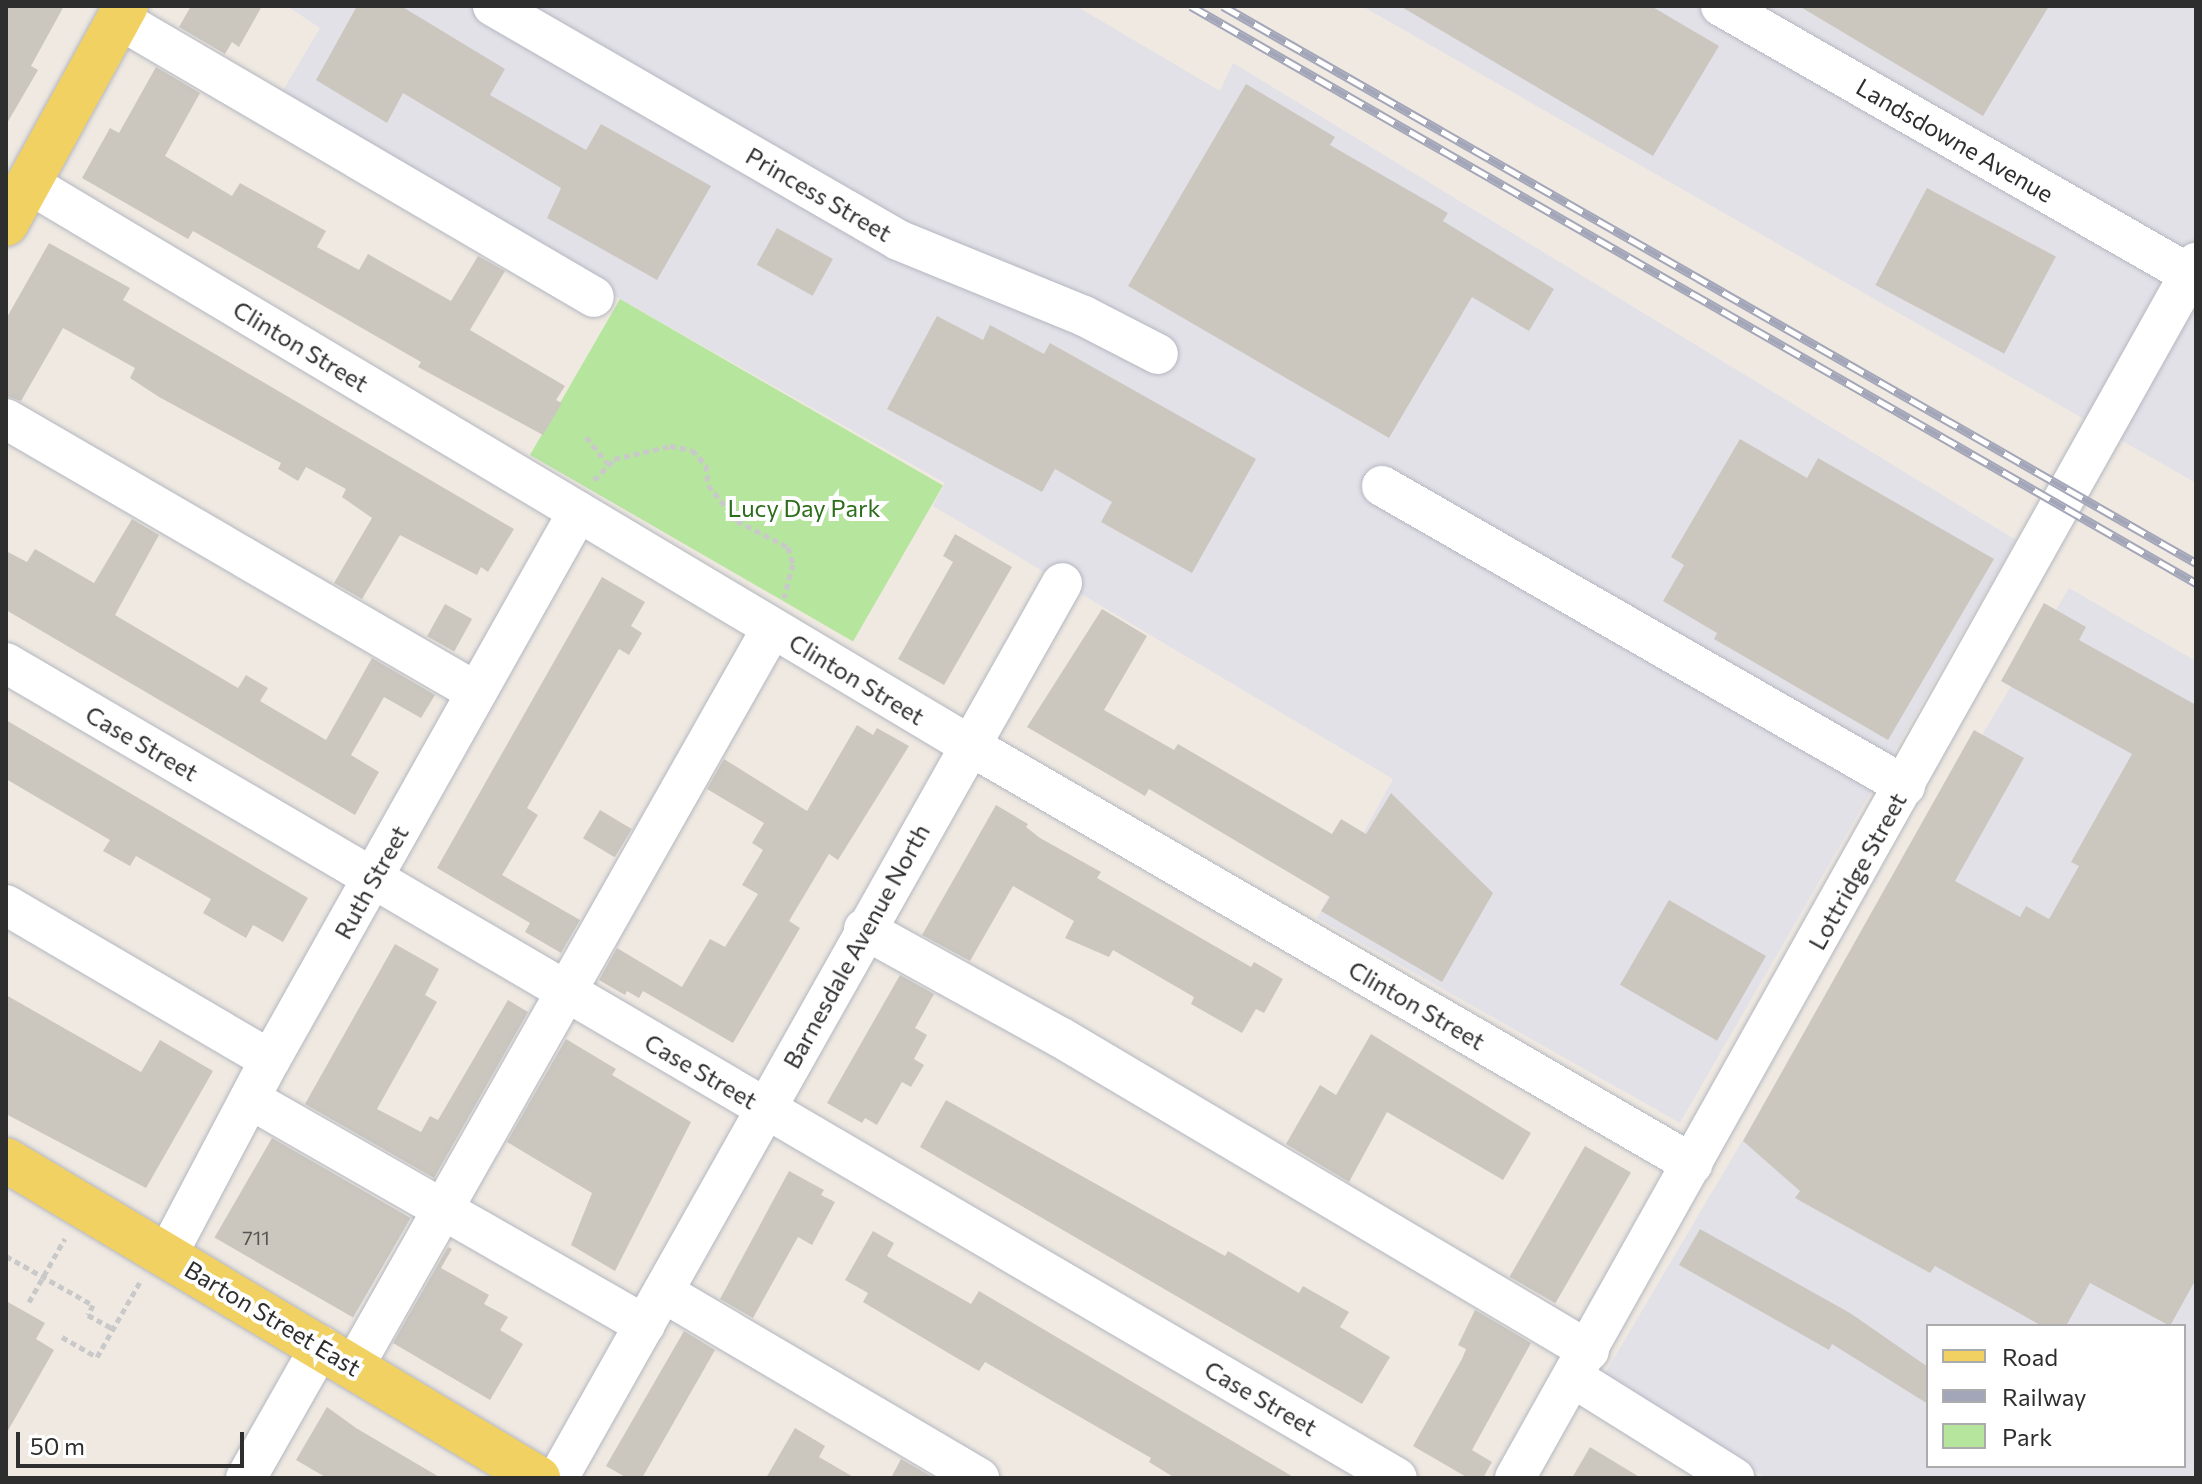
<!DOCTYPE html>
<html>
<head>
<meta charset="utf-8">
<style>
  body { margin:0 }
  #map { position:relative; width:2202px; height:1484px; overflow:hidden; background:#efe9e1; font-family:Commissioner,sans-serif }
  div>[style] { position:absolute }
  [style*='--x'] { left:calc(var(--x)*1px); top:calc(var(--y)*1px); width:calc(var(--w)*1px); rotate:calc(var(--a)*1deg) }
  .industrial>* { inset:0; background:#e3e1e8 }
  .green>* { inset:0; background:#b6e59e; transform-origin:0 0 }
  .building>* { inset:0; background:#cbc7bf; transform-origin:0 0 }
  .path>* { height:5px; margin-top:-2.5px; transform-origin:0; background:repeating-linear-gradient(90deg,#c9c9c9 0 6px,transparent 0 10px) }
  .roads { filter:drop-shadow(0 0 2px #b4b7c1) drop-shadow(0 0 2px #b4b7c1) }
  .minor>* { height:40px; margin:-20px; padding:0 20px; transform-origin:20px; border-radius:20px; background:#fff }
  .major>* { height:44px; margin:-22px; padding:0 22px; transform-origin:22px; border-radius:22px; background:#f2d163 }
  .rail>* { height:9px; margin-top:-4.5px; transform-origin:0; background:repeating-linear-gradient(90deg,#fff 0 18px,#a3a6b8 0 36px); box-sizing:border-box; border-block:2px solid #a3a6b8 }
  span { translate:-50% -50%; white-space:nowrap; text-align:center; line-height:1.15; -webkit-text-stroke:8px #fff; paint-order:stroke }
  .number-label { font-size:20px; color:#555452 }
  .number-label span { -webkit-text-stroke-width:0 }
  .street-label { font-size:24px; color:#2e2e2e }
  .park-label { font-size:24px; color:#2c6e1b }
  .frame { position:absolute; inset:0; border:8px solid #2e2e2e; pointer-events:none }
  .legend { position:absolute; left:1926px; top:1324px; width:260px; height:144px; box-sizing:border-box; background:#fff; border:2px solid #ababab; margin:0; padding:10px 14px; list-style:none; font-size:24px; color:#2e2e2e }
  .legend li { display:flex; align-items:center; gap:16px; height:40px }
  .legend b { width:40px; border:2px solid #ababab }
  .scale { position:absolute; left:16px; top:1432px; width:228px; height:36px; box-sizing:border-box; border:4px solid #2e2e2e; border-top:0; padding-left:10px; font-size:24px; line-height:28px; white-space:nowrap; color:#2e2e2e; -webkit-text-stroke:6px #fff; paint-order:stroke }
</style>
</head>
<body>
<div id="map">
  <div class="industrial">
    <div style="clip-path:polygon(287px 6px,1076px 6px,1220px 91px,1233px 63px,2016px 540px,1680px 1123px,1317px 918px,1393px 779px,933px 506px,945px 483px,620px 299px,269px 114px,320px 28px)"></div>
    <div style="clip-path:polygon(1362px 6px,2196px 6px,2196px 483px)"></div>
    <div style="clip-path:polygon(evenodd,2069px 588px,2196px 661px,2196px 1478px,1766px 1478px,1604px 1375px,2069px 588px,1928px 1326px,2184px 1326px,2184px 1466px,1928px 1466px,1928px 1326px)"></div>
  </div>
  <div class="green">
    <div style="left:620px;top:299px;width:373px;height:180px;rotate:30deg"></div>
  </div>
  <div class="building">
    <div style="clip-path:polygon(6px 6px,64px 6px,31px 66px,38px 70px,6px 125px)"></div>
    <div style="clip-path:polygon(191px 6px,262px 6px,239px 47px,232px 42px,225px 54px,179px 27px)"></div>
    <div style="clip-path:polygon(357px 6px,401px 6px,505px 69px,490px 95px,586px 150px,601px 124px,711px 186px,657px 280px,547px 218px,561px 188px,403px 93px,387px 123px,316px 80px)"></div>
    <div style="clip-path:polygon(1400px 6px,1651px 6px,1719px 46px,1653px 156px)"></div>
    <div style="clip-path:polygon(1799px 6px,2049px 6px,1983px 116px)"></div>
    <div style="clip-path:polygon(156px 67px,200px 93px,165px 156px,232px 196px,240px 183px,326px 231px,317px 247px,359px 270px,368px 254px,451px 301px,478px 256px,505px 271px,470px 330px,565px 386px,556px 400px,562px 403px,543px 435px,418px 367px,421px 362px,193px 231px,188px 239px,82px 178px,110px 128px,119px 133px)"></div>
    <div style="clip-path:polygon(1246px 84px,1335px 137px,1330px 145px,1448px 213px,1443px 221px,1554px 289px,1529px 331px,1472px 297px,1389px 438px,1128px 286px)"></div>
    <div style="left:1927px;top:188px;width:146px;height:110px;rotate:28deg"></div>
    <div style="left:777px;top:228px;width:64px;height:42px;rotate:29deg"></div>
    <div style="clip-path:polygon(49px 243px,130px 288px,123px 300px,514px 529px,488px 572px,481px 567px,477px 575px,400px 535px,362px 599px,334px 583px,372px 518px,342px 497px,346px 489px,306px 467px,298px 481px,278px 469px,281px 463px,159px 397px,130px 378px,135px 368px,63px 328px,21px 401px,6px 396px,6px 319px)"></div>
    <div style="clip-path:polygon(937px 316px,983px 340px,990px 325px,1044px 354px,1050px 343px,1256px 459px,1192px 573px,1101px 522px,1112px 502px,1055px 469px,1042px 492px,887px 409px)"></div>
    <div style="clip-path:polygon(1740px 439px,1807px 478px,1818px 458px,1994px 559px,1888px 740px,1714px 639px,1717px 633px,1663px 601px,1684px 565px,1671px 557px)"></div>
    <div style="clip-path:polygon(132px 519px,159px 535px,115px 615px,238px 688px,246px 675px,268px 688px,260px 701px,326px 740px,372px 658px,435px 695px,421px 718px,384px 697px,351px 755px,379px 772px,355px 815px,6px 610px,6px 551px,27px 562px,35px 549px,94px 583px)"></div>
    <div style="clip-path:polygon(955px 534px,1012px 567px,944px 685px,898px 659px,953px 562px,943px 556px)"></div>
    <div style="clip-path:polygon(602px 577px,645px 602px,631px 626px,642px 633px,629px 655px,619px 649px,527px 808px,538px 815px,502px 875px,580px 920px,561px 953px,525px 932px,530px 923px,437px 868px)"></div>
    <div style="clip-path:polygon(2044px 603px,2086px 627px,2079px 640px,2196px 705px,2196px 1279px,2170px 1326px,2090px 1283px,2066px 1326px,2042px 1326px,1935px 1266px,1930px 1273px,1795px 1198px,1800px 1191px,1743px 1141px,1974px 730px,2024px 758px,1955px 881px,2020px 917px,2026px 906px,2049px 919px,2079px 866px,2071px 862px,2132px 754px,2001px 681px)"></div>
    <div style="left:445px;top:604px;width:31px;height:37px;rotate:29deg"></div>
    <div style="clip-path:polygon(1102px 609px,1147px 636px,1104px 710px,1174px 750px,1178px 744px,1332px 834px,1341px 819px,1366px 834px,1391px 793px,1493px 893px,1442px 982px,1321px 911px,1330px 897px,1149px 789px,1145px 796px,1027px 727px)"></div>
    <div style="clip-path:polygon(6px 720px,308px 898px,283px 942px,253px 925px,246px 938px,203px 913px,211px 899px,136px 856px,130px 866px,103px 851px,110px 840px,6px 779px)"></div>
    <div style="clip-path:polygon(857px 725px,873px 735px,877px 728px,909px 746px,838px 860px,829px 854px,789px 921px,800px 928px,733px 1043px,643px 991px,639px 998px,627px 991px,625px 995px,599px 980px,617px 948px,682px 987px,710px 939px,725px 947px,758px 894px,742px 885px,763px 850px,752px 843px,764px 823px,707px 789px,724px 759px,807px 811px)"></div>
    <div style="clip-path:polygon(996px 805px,1028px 824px,1026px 827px,1040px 838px,1101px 872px,1097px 878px,1251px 967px,1254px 962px,1283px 979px,1264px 1013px,1256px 1009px,1242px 1033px,1191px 1004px,1194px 997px,1113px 950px,1109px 957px,1065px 938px,1074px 921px,1013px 886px,970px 961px,922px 935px)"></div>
    <div style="left:600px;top:810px;width:37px;height:33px;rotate:31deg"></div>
    <div style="left:1669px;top:900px;width:112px;height:98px;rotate:30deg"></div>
    <div style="clip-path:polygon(395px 944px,439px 969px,425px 995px,437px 1002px,377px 1109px,421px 1132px,430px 1116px,438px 1120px,508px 1000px,528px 1012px,434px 1178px,305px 1104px)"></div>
    <div style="clip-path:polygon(900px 975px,934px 994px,915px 1028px,927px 1035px,914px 1059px,924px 1065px,911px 1087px,902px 1082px,877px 1125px,865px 1118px,862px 1123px,827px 1103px)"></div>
    <div style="clip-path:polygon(6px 995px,141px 1072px,160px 1040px,213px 1071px,146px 1188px,6px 1114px)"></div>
    <div style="clip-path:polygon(1371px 1034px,1531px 1133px,1503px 1180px,1387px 1112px,1349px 1182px,1286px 1144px,1320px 1085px,1336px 1095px)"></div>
    <div style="clip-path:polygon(566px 1039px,616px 1069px,612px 1075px,691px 1122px,615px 1271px,571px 1245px,592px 1193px,507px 1142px)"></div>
    <div style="clip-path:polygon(946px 1100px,1225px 1256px,1228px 1251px,1299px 1293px,1303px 1286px,1349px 1312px,1340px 1327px,1390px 1357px,1362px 1404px,920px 1147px)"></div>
    <div style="left:272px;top:1138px;width:160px;height:115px;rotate:30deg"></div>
    <div style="left:1585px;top:1146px;width:53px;height:151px;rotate:30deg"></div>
    <div style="clip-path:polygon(789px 1171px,824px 1190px,821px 1195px,835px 1202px,812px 1245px,798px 1237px,753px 1318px,720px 1299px)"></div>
    <div style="clip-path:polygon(1700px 1229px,1850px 1313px,1928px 1367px,1928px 1404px,1832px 1344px,1829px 1350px,1679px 1265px)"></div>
    <div style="clip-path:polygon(873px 1231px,894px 1243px,887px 1256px,971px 1304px,979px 1291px,1295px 1478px,1175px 1478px,1149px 1462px,1151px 1458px,985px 1362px,979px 1371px,950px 1354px,863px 1302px,868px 1293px,845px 1280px)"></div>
    <div style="clip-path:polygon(448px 1247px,452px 1249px,441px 1268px,489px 1295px,484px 1304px,508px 1317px,500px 1330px,523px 1344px,490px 1400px,393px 1343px)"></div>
    <div style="clip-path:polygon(6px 1301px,45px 1323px,36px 1339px,54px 1350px,6px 1434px)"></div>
    <div style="clip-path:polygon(1475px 1310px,1531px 1343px,1472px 1450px,1492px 1462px,1483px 1478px,1468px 1478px,1413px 1446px,1462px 1359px,1466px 1349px,1458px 1345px)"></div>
    <div style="clip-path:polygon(684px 1331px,715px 1350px,642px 1478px,627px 1478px,606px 1466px)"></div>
    <div style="clip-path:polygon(327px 1407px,356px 1428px,441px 1478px,327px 1478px,296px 1460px)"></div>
    <div style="clip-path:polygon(795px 1428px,825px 1446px,819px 1457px,855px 1478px,766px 1478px)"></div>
    <div style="clip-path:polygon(1590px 1447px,1641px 1478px,1572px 1478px)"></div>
    <div style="clip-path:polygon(901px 1459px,934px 1478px,891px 1478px)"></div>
  </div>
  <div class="path">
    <div style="--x:586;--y:437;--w:33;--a:51"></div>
    <div style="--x:594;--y:480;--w:29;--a:-46"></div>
    <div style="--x:614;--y:459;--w:57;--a:-13.1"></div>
    <div style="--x:670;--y:446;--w:22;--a:10"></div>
    <div style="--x:692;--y:450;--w:21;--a:47"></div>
    <div style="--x:706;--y:465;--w:20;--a:84"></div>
    <div style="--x:708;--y:485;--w:46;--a:51.1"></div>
    <div style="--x:737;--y:521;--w:57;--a:27"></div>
    <div style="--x:788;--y:547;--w:18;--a:74"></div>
    <div style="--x:793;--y:564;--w:35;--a:105"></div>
    <div style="--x:6;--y:1256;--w:100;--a:29.4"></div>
    <div style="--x:93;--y:1305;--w:11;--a:117"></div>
    <div style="--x:88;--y:1315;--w:29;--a:29"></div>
    <div style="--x:29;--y:1302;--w:73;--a:-60.6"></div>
    <div style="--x:62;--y:1337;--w:40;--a:29.7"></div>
    <div style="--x:97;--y:1357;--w:86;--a:-60.2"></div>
  </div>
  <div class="roads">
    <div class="minor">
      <div style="--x:493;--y:6;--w:468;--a:30"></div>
      <div style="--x:898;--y:240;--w:201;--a:22.2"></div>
      <div style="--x:1084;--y:316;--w:83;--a:27.2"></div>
      <div style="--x:1721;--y:6;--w:539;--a:29.8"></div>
      <div style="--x:119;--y:19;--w:550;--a:30.34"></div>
      <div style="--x:28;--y:183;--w:1096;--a:30.85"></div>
      <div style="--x:969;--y:745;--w:836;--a:30.09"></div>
      <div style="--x:6;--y:419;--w:544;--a:30.15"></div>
      <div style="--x:1382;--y:486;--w:603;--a:29.84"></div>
      <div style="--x:6;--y:663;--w:1612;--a:30.37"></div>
      <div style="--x:6;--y:905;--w:306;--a:30.4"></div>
      <div style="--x:864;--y:929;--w:224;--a:28.9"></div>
      <div style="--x:1060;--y:1037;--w:615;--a:30.69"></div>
      <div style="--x:250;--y:1099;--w:455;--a:29.8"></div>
      <div style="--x:167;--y:1255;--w:221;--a:-62.2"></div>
      <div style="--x:270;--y:1060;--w:629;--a:-60.66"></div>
      <div style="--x:663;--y:1292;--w:367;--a:30.5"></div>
      <div style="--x:354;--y:1366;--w:848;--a:-60.47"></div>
      <div style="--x:1574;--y:1378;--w:189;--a:32"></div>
      <div style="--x:246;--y:1478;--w:152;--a:-60.4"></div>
      <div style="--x:558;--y:1478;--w:1027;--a:-60.61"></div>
      <div style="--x:1515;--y:1478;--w:1393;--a:-60.73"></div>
    </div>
    <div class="major">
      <div style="--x:6;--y:224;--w:249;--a:-61.2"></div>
      <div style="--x:6;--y:1160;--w:620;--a:30.87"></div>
    </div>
  </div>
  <div class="rail">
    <div style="--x:1191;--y:6;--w:1159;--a:29.86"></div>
    <div style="--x:1223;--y:6;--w:1121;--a:29.79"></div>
  </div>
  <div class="number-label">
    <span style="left:256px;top:1237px">711</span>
  </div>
  <div class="street-label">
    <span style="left:1955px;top:140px;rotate:30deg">Landsdowne Avenue</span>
    <span style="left:819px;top:194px;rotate:30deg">Princess Street</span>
    <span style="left:301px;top:346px;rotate:31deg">Clinton Street</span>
    <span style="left:857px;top:679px;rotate:31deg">Clinton Street</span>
    <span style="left:142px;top:743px;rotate:30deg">Case Street</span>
    <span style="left:1857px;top:871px;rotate:-61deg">Lottridge Street</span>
    <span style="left:371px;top:882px;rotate:-61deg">Ruth Street</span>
    <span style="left:856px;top:946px;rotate:-61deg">Barnesdale Avenue North</span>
    <span style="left:1417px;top:1005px;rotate:30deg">Clinton Street</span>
    <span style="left:701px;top:1071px;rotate:30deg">Case Street</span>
    <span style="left:273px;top:1318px;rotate:31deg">Barton Street East</span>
    <span style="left:1261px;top:1398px;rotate:30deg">Case Street</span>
  </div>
  <div class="park-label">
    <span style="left:804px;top:508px">Lucy Day Park</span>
  </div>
  <div class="frame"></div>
  <ul class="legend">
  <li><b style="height:10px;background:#f2d163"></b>Road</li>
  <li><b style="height:10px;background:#a3a6b8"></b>Railway</li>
  <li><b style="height:22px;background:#b6e59e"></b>Park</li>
  </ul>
  <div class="scale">50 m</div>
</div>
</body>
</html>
